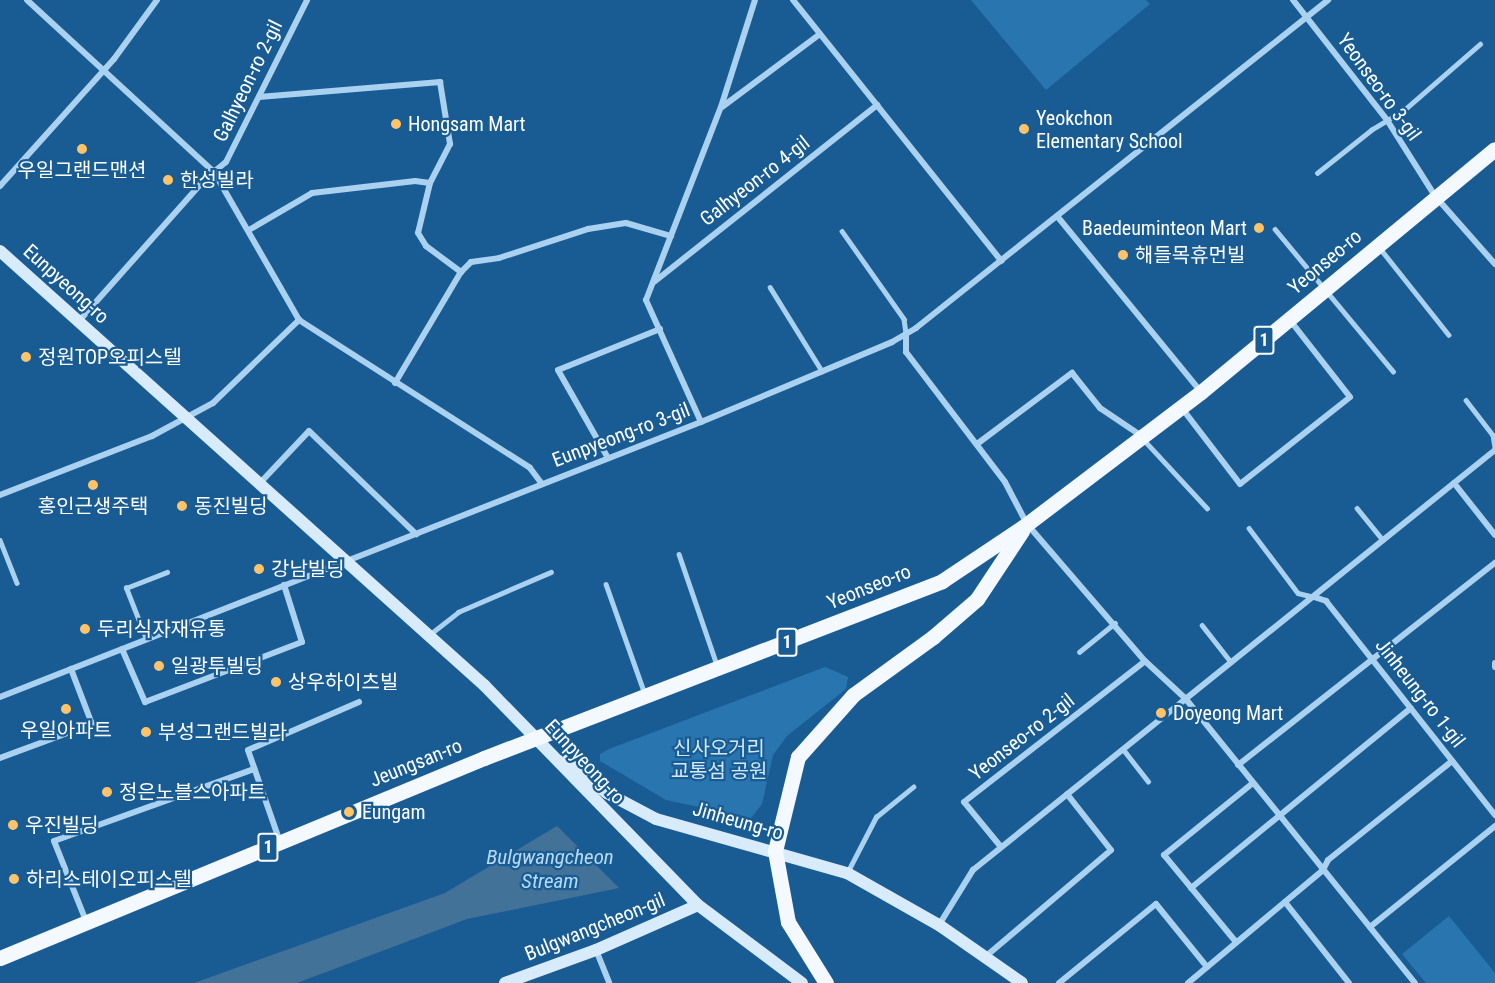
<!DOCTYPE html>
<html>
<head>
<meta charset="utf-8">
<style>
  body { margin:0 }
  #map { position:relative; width:1495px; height:983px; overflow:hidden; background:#195c94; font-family:"Roboto Condensed","Noto Sans KR",sans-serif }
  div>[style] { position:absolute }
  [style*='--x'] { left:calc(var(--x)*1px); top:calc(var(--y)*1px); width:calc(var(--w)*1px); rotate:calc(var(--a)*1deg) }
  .green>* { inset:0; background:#2975b0 }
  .water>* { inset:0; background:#437299 }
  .lane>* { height:4.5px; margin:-2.25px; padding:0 2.25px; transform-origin:2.25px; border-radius:2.25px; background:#aad1f0 }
  .street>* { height:6px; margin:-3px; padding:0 3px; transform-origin:3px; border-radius:3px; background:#aad1f0 }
  .secondary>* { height:12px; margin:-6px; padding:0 6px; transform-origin:6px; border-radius:6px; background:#d8ebfb }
  .primary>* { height:15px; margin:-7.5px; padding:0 7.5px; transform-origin:7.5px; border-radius:7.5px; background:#f3f9ff }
  .dots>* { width:16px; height:16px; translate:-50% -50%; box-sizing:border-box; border:3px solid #195c94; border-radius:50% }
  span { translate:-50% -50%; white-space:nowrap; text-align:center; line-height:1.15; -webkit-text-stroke:4.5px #195c94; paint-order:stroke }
  .shield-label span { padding:2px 4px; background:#195c94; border:2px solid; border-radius:4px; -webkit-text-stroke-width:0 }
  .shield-label { font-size:18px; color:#fff; font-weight:700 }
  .street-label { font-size:20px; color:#fff }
  .poi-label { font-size:20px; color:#fff }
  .left { translate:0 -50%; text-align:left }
  .right { translate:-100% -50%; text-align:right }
  .park-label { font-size:20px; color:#d1e9fb }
  .water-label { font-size:21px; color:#b7dbf6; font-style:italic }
</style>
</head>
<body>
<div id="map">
  <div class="green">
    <div style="clip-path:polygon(971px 0,1146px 0,1150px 4px,1046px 90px)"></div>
    <div style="clip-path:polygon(825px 667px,848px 677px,846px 689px,787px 736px,773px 755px,762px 804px,751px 818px,666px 800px,600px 761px,600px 754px,609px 749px)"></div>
    <div style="clip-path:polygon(1449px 916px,1495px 973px,1495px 983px,1426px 983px,1402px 954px)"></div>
  </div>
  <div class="water">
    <div style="clip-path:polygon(557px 826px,619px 888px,467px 919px,297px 983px,194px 983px,445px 893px)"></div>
  </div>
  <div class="lane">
    <div style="--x:1317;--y:173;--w:69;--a:-38.5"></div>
    <div style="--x:1371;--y:130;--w:37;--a:-31"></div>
    <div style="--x:1403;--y:111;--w:102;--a:-41"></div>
    <div style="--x:1275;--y:229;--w:185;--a:50.3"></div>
    <div style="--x:842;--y:231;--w:108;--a:54.8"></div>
    <div style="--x:904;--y:319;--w:15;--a:82"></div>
    <div style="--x:1379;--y:247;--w:112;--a:51.5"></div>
    <div style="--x:770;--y:287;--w:99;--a:58.2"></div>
    <div style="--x:1466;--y:400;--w:44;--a:52.4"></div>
    <div style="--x:1493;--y:435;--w:12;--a:81"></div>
    <div style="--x:1144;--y:440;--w:93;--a:47.2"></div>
    <div style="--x:1357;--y:508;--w:41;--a:50.9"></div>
    <div style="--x:1249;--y:528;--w:81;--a:53"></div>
    <div style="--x:1298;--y:593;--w:16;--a:14"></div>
    <div style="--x:0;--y:540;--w:46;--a:68.4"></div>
    <div style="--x:679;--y:554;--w:117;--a:71.1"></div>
    <div style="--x:606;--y:584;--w:117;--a:70.5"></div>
    <div style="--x:1202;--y:625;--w:47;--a:51.9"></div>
    <div style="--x:429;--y:635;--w:37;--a:-38"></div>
    <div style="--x:458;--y:612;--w:101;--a:-23.3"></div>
    <div style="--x:146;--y:639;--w:55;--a:-111.4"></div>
    <div style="--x:126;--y:588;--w:44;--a:-21.3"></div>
    <div style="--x:1079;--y:652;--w:46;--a:-38.9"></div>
    <div style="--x:1123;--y:749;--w:41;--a:52"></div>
    <div style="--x:848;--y:871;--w:61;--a:-62.6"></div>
    <div style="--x:876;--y:817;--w:48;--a:-39"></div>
  </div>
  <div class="street">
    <div style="--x:27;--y:0;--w:254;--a:42.6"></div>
    <div style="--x:214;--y:172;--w:171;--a:60.1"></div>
    <div style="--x:299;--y:320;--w:274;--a:32.6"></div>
    <div style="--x:530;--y:468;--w:20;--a:53"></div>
    <div style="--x:793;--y:0;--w:334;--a:51.4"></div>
    <div style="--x:1293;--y:0;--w:152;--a:51.9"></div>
    <div style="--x:1387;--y:120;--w:90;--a:57.7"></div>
    <div style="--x:1435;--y:196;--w:91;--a:48.6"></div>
    <div style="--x:259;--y:97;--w:182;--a:-4.7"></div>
    <div style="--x:440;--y:82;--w:63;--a:80.8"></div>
    <div style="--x:450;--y:144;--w:44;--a:117.1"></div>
    <div style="--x:430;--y:183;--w:51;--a:103.5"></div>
    <div style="--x:418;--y:233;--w:15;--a:58"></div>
    <div style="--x:426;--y:246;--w:44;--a:36.6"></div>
    <div style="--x:722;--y:107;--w:122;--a:-36.7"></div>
    <div style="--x:0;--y:186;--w:171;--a:-48.1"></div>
    <div style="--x:114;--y:59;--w:73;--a:-53.9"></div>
    <div style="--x:1057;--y:216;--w:227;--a:50.7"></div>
    <div style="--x:249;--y:230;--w:73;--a:-30.4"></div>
    <div style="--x:312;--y:193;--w:104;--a:-6.6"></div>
    <div style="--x:415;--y:181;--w:15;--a:8"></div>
    <div style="--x:654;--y:282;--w:285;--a:-38.4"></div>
    <div style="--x:79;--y:321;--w:190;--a:-48.4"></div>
    <div style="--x:205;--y:179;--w:27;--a:-39"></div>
    <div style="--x:226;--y:162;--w:181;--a:-63.4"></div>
    <div style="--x:906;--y:334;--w:18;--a:90"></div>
    <div style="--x:906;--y:352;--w:163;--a:52.7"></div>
    <div style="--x:1005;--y:482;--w:47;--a:62.4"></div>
    <div style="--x:1027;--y:524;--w:181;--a:49.3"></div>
    <div style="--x:1145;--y:661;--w:54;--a:42.8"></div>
    <div style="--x:1185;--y:698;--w:366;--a:51.1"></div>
    <div style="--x:395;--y:383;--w:129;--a:-59.3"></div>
    <div style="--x:461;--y:272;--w:14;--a:-45"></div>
    <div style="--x:471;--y:262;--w:28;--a:-8"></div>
    <div style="--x:499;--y:258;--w:94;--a:-18"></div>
    <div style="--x:588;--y:229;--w:38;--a:-9"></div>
    <div style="--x:626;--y:223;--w:47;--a:16.1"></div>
    <div style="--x:1181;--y:407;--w:97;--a:52.5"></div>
    <div style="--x:1240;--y:484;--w:140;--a:-38.3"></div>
    <div style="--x:1350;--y:397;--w:99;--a:-128"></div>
    <div style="--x:701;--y:422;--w:134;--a:-114.3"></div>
    <div style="--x:646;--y:300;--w:207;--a:-68.8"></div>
    <div style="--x:721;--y:107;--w:112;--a:-72.4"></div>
    <div style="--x:977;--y:444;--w:119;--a:-36.8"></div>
    <div style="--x:1072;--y:373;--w:45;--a:51.3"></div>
    <div style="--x:1100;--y:408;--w:48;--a:34"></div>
    <div style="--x:608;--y:458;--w:101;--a:-119.6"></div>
    <div style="--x:558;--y:370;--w:110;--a:-21.9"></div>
    <div style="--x:260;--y:483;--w:71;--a:-46.7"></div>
    <div style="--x:309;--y:431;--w:149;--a:43.9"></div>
    <div style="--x:1454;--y:483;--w:66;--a:51.7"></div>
    <div style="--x:0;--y:495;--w:163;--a:-21.2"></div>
    <div style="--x:152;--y:436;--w:69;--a:-28.4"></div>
    <div style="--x:213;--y:403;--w:120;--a:-44"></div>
    <div style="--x:1314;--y:597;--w:13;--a:18"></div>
    <div style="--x:1326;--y:601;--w:273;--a:51.7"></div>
    <div style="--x:122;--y:649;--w:58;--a:66.5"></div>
    <div style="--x:145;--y:702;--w:168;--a:-20.9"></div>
    <div style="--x:302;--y:642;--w:60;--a:-107.5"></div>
    <div style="--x:1495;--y:663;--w:4;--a:90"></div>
    <div style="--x:0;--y:697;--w:753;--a:-21.42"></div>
    <div style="--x:701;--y:422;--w:207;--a:-22.7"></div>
    <div style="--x:892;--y:342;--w:28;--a:-30"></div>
    <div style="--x:916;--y:328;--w:527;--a:-38.52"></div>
    <div style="--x:0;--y:758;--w:98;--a:-20.3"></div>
    <div style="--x:92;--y:724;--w:59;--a:-110.9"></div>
    <div style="--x:1238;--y:765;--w:327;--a:-38.2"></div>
    <div style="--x:280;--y:842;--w:97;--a:-109.2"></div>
    <div style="--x:248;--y:750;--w:121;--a:-23.4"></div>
    <div style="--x:1001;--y:847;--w:58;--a:-129.4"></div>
    <div style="--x:964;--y:802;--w:229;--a:-37.9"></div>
    <div style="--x:1191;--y:888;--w:284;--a:-39.3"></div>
    <div style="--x:1285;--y:902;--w:103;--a:51.7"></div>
    <div style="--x:86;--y:921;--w:86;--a:-111.8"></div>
    <div style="--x:54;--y:841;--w:213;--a:-19.8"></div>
    <div style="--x:939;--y:925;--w:65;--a:-58.3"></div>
    <div style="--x:973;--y:870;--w:670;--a:-38.82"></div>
    <div style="--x:1370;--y:927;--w:161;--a:-38.9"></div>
    <div style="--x:1236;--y:942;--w:113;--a:-129.6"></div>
    <div style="--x:1164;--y:855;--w:114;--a:-39"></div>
    <div style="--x:596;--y:950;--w:35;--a:68"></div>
    <div style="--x:985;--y:957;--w:165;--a:-40.3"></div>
    <div style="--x:1111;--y:850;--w:71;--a:-128.2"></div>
    <div style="--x:1059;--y:983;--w:125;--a:-39.2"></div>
    <div style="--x:1156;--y:904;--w:81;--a:51"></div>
    <div style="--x:1188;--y:983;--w:176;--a:-39.9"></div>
    <div style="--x:1323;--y:870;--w:11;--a:-63"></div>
    <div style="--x:1328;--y:860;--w:159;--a:-38.6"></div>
  </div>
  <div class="secondary">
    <div style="--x:0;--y:251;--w:650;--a:41.88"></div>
    <div style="--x:484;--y:685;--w:307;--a:45.8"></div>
    <div style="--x:698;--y:905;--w:130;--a:36.9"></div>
    <div style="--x:564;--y:760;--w:54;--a:37.5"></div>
    <div style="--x:607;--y:793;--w:55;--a:28"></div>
    <div style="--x:656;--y:819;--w:198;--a:15.8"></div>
    <div style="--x:847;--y:873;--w:106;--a:29.5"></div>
    <div style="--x:939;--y:925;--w:101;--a:34.9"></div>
    <div style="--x:505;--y:983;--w:97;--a:-19.9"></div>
    <div style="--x:596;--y:950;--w:111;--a:-23.8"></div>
  </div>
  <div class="primary">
    <div style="--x:0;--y:958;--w:524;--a:-22.45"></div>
    <div style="--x:484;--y:758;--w:491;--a:-21.1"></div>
    <div style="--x:942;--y:581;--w:102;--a:-33.8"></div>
    <div style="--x:1027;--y:524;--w:218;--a:-37.2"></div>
    <div style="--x:1201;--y:392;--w:381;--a:-39.6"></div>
    <div style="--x:826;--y:983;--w:72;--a:-121.9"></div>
    <div style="--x:788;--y:922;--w:72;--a:-100.4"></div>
    <div style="--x:775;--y:851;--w:97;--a:-76.3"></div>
    <div style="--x:798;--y:757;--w:83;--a:-48.4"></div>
    <div style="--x:853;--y:695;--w:99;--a:-35.9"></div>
    <div style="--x:933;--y:637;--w:58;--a:-40.8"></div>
    <div style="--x:977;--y:599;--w:82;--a:-56.5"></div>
  </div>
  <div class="dots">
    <div style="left:396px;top:124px;background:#ffc369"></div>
    <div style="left:1024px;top:129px;background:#ffc369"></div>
    <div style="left:82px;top:149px;background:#ffc369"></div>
    <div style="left:168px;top:180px;background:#ffc369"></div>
    <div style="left:1259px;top:228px;background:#ffc369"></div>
    <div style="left:1123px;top:255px;background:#ffc369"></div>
    <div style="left:26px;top:357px;background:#ffc369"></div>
    <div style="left:93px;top:485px;background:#ffc369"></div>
    <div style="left:182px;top:506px;background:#ffc369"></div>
    <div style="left:259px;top:569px;background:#ffc369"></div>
    <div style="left:85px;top:629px;background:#ffc369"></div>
    <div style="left:159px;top:666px;background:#ffc369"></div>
    <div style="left:276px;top:682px;background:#ffc369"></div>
    <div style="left:66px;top:709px;background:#ffc369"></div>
    <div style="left:1161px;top:713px;background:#ffc369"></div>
    <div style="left:146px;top:732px;background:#ffc369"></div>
    <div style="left:107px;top:792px;background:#ffc369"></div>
    <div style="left:349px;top:812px;background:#ffc369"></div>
    <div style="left:13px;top:825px;background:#ffc369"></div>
    <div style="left:14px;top:879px;background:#ffc369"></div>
  </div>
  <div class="shield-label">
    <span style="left:1264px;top:340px">1</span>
    <span style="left:787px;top:642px">1</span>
    <span style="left:268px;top:847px">1</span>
  </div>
  <div class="street-label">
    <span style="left:248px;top:81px;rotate:-64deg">Galhyeon-ro 2-gil</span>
    <span style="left:1379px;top:87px;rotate:54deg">Yeonseo-ro 3-gil</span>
    <span style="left:755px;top:181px;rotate:-38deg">Galhyeon-ro 4-gil</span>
    <span style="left:1325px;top:262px;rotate:-40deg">Yeonseo-ro</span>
    <span style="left:66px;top:284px;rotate:42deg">Eunpyeong-ro</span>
    <span style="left:621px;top:435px;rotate:-21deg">Eunpyeong-ro 3-gil</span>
    <span style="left:869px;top:587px;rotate:-22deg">Yeonseo-ro</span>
    <span style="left:1420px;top:693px;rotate:52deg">Jinheung-ro 1-gil</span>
    <span style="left:1022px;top:737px;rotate:-38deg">Yeonseo-ro 2-gil</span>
    <span style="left:585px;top:762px;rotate:47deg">Eunpyeong-ro</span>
    <span style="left:416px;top:763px;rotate:-22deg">Jeungsan-ro</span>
    <span style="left:738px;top:821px;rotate:16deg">Jinheung-ro</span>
    <span style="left:595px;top:927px;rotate:-22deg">Bulgwangcheon-gil</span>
  </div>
  <div class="poi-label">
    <span class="left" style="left:1036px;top:130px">Yeokchon<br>Elementary School</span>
    <span class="left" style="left:408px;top:124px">Hongsam Mart</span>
    <span style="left:82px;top:170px">우일그랜드맨션</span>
    <span class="left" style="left:180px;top:180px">한성빌라</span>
    <span class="right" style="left:1247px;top:228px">Baedeuminteon Mart</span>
    <span class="left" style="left:1135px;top:255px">해들목휴먼빌</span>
    <span class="left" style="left:38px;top:357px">정원TOP오피스텔</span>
    <span style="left:93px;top:506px">홍인근생주택</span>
    <span class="left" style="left:194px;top:506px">동진빌딩</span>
    <span class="left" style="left:271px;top:569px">강남빌딩</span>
    <span class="left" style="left:97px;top:629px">두리식자재유통</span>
    <span class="left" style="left:171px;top:666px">일광투빌딩</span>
    <span class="left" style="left:288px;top:682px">상우하이츠빌</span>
    <span class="left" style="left:1173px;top:713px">Doyeong Mart</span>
    <span style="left:66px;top:730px">우일아파트</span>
    <span class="left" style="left:158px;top:732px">부성그랜드빌라</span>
    <span class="left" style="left:119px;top:792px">정은노블스아파트</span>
    <span class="left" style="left:362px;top:812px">Eungam</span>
    <span class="left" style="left:25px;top:825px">우진빌딩</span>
    <span class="left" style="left:26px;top:879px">하리스테이오피스텔</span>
  </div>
  <div class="park-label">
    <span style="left:719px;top:760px">신사오거리<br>교통섬 공원</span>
  </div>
  <div class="water-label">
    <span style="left:550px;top:869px">Bulgwangcheon<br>Stream</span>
  </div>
</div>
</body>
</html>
